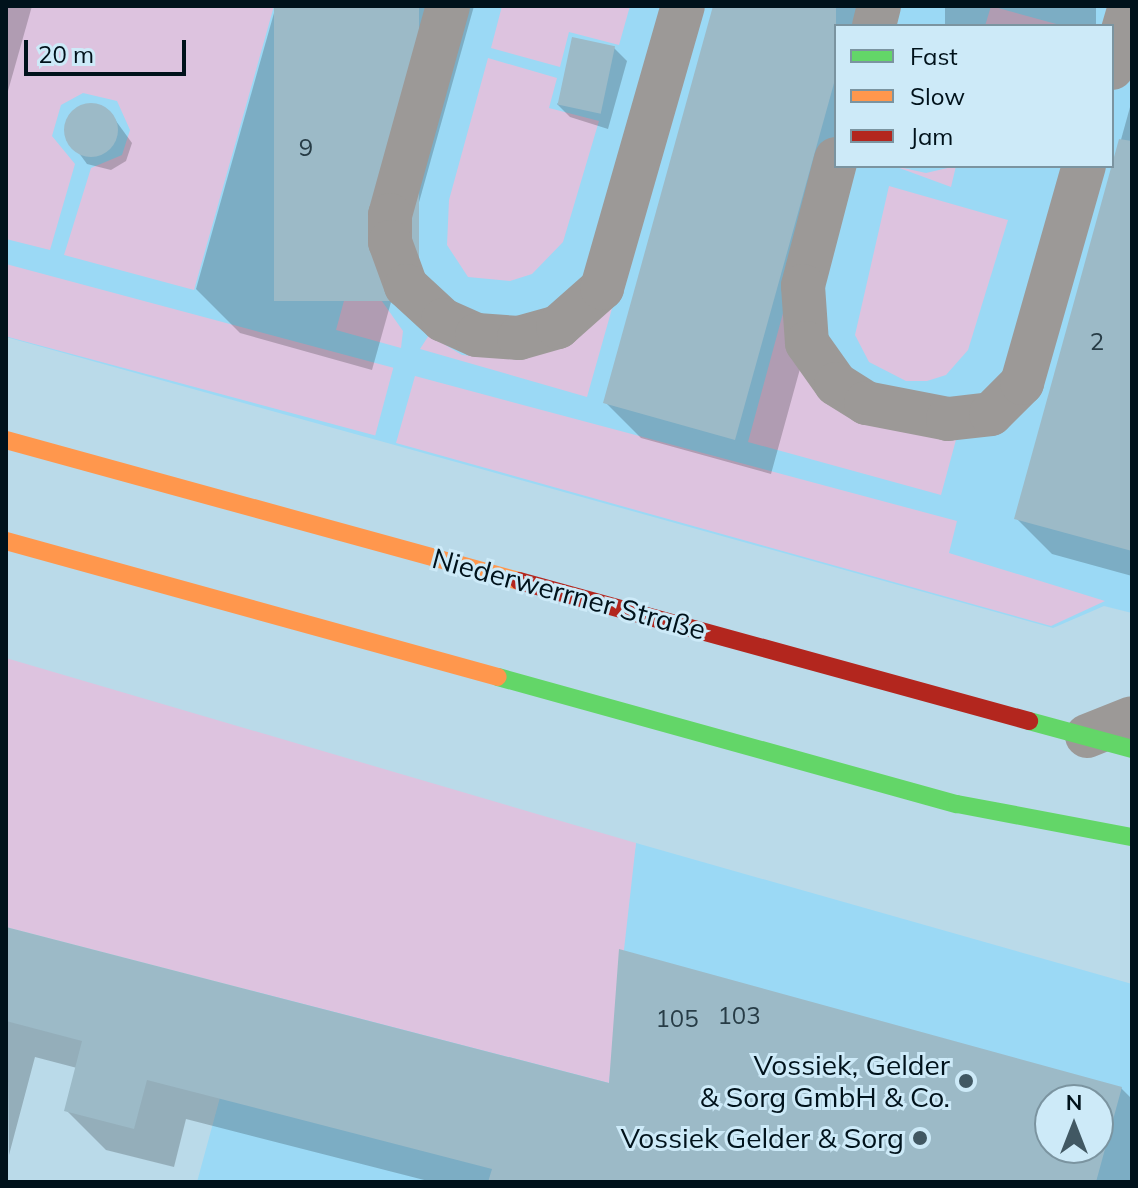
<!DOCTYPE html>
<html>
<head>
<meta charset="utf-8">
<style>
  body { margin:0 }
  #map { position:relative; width:1138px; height:1188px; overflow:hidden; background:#badae9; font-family:Mulish,sans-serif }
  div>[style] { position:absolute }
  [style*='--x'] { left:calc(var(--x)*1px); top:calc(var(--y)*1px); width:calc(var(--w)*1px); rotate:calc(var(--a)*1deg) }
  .built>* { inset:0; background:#9bd9f5 }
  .green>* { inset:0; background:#ddc3df; transform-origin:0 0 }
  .shadow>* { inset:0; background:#0003; transform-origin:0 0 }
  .building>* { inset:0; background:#9cbac7; transform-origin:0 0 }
  .round { border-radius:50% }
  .street>* { height:44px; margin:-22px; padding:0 22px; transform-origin:22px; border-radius:22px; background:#9c9997 }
  .fast>* { height:18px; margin:-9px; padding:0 9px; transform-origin:9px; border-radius:9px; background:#63d668 }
  .slow>* { height:18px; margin:-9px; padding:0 9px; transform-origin:9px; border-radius:9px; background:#ff974d }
  .jam>* { height:18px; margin:-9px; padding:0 9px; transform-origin:9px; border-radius:9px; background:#b3261e }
  .dots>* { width:22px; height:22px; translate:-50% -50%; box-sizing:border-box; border:4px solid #cdeaf8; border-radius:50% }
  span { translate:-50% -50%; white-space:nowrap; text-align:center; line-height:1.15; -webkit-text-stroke:6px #cdeaf8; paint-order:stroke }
  .number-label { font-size:24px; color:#273c46 }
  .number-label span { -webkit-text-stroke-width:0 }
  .street-label { font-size:28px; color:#00121b }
  .poi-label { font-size:28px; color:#00121b }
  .right { translate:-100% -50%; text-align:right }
  .frame { position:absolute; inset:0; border:8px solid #00121b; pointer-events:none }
  .legend { position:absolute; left:834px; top:24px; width:280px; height:144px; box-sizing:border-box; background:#cdeaf8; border:2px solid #7b94a0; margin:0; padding:10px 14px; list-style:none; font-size:24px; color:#00121b }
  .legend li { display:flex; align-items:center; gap:16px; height:40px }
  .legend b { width:40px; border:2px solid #7b94a0 }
  .north { position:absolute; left:1034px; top:1084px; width:80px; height:80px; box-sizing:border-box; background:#cdeaf8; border:2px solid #7b94a0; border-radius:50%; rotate:0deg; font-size:22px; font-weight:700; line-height:32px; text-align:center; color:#00121b }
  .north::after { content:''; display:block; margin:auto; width:28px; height:36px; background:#415863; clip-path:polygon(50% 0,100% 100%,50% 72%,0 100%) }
  .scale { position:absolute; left:24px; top:40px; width:162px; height:36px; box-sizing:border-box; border:4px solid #00121b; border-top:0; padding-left:10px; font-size:24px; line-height:28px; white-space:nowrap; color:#00121b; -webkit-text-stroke:6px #cdeaf8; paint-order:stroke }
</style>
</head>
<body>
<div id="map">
  <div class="built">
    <div style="clip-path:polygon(evenodd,6px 6px,1132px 6px,1132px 613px,1104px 606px,1053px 628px,6px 337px,6px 6px,836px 26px,1112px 26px,1112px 166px,836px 166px,836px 26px)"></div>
    <div style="clip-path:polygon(evenodd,636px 843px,1132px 984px,1132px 1182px,197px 1182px,249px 991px,619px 949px,636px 843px,1050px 1100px,1098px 1100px,1098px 1148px,1050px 1148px,1050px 1100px)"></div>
  </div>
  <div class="green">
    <div style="clip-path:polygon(6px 6px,274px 6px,194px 290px,64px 255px,91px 168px,122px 155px,130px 130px,117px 101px,83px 93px,61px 105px,52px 136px,75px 164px,50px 250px,6px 239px)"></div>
    <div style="clip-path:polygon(502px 6px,630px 6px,619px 45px,569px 32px,560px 67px,491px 48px)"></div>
    <div style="clip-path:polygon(991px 6px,1060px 25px,1060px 26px,985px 26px)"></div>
    <div style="clip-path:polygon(488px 58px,557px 78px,549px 108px,599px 121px,563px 242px,532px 274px,510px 281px,468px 277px,447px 245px,449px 200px)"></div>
    <div style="clip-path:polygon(894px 166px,926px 173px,956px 166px,951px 187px)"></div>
    <div style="clip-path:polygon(889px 186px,1008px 220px,968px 350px,946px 375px,927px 381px,906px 381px,869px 362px,855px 335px)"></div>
    <div style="clip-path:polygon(360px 242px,372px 287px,403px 331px,401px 348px,336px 330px)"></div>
    <div style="left:6px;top:264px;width:401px;height:70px;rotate:15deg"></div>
    <div style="clip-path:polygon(786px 302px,800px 347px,960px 425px,941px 495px,748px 442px)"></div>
    <div style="clip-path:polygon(613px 305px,587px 397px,420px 349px,429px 335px,462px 355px,496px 358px)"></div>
    <div style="clip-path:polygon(415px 376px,957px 521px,949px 553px,1105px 601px,1051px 626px,396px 443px)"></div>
    <div style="clip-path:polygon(6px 658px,636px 843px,609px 1083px,6px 927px)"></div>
  </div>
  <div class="shadow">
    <div style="clip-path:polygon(6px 6px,32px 6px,6px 98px)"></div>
    <div style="clip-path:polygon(276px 6px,474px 6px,372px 370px,240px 333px,196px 289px)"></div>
    <div style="clip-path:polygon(715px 6px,901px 6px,895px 26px,836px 26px,836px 166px,856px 166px,771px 474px,641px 438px,605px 402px)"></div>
    <div style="left:945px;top:6px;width:151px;height:20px"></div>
    <div style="clip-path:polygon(614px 48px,627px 61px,608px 129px,570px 117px,557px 104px)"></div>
    <div style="clip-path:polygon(1132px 100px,1132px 576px,1052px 554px,1016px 518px)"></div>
    <div style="clip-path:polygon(86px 104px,108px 110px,132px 143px,126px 161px,111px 170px,87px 164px,65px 134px,70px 114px)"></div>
    <div style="clip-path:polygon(evenodd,6px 928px,610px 1086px,1121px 1088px,1132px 1099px,1132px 1182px,432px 1182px,186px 1119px,174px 1167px,106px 1150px,66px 1110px,77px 1068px,35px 1057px,9px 1155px,6px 928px,1050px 1100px,1098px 1100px,1098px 1148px,1050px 1148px,1050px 1100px)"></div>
  </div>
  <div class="building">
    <div style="left:274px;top:6px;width:145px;height:295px"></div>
    <div style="clip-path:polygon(713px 6px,836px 6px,836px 76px,735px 440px,603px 403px)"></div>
    <div style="left:572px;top:37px;width:44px;height:69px;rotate:12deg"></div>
    <div class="round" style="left:64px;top:103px;width:54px;height:54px"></div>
    <div style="clip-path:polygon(1119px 139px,1132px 141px,1132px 551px,1014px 519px)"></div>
    <div style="clip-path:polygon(evenodd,6px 927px,609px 1083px,619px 949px,1122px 1087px,1096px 1182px,488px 1182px,492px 1169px,147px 1080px,134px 1129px,64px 1111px,82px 1041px,6px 1021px,6px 927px,1050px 1100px,1098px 1100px,1098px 1148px,1050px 1148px,1050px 1100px)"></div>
  </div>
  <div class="street">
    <div style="--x:448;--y:6;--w:217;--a:105.5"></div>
    <div style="--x:390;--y:215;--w:27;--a:90"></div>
    <div style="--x:390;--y:242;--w:47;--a:70"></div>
    <div style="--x:406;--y:286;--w:50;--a:42.6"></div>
    <div style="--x:443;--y:320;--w:37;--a:24"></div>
    <div style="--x:477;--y:335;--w:42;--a:4.1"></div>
    <div style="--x:519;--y:338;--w:41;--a:-15.8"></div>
    <div style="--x:558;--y:327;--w:59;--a:-41.6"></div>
    <div style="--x:602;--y:288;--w:293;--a:-74"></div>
    <div style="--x:874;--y:26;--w:21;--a:-76"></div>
    <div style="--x:1112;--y:68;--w:65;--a:-73.8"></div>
    <div style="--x:836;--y:159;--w:131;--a:104.6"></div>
    <div style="--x:803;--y:286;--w:57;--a:86"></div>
    <div style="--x:807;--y:343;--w:50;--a:54.7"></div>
    <div style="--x:836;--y:384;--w:36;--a:32"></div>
    <div style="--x:866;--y:403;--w:84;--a:11"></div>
    <div style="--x:948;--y:419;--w:43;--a:-6.6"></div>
    <div style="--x:991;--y:414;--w:44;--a:-45"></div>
    <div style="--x:1022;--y:383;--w:226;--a:-74.1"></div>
    <div style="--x:1087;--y:736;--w:48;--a:-21.8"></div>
  </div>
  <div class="fast">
    <div style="--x:498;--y:677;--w:476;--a:15.5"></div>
    <div style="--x:957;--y:804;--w:178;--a:10.7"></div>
    <div style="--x:1029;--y:721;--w:107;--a:15.2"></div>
  </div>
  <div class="slow">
    <div style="--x:6;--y:440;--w:532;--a:15.37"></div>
    <div style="--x:6;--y:541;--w:510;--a:15.45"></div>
  </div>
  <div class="jam">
    <div style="--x:519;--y:581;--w:529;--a:15.35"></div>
  </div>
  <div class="dots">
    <div style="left:966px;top:1081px;background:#415863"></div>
    <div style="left:920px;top:1138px;background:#415863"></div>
  </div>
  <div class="number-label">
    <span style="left:306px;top:148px">9</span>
    <span style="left:1097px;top:342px">2</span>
    <span style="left:739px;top:1016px">103</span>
    <span style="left:677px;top:1019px">105</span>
  </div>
  <div class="street-label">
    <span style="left:569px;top:594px;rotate:15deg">Niederwerrner Straße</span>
  </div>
  <div class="poi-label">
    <span class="right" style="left:950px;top:1081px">Vossiek, Gelder<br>&amp; Sorg GmbH &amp; Co.</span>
    <span class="right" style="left:904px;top:1138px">Vossiek Gelder &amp; Sorg</span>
  </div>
  <div class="frame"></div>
  <ul class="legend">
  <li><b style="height:10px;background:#63d668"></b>Fast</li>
  <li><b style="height:10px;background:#ff974d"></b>Slow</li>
  <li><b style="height:10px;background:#b3261e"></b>Jam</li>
  </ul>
  <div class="north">N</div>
  <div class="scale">20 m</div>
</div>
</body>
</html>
